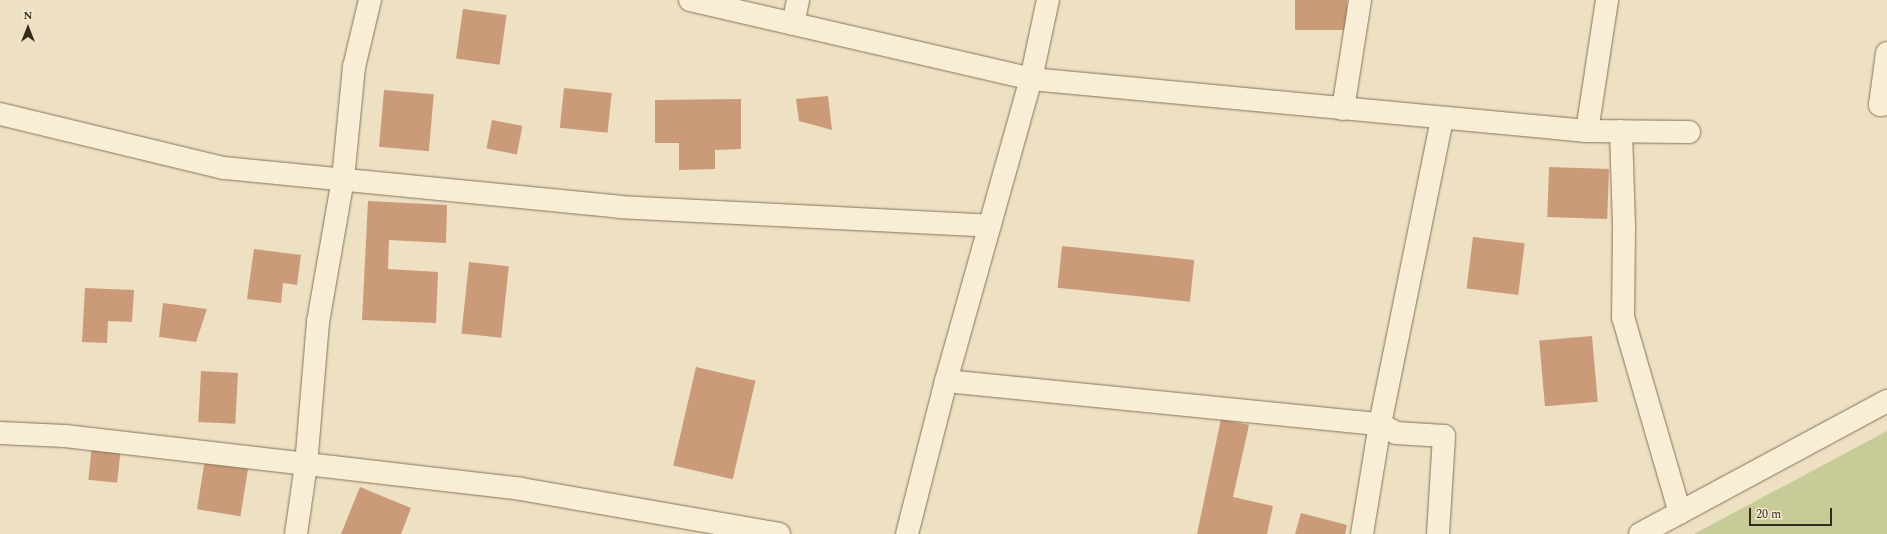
<!DOCTYPE html>
<html>
<head>
<meta charset="utf-8">
<style>
  body { margin:0 }
  #map { position:relative; width:1887px; height:534px; overflow:hidden; background:#ede0c3; font-family:Spectral,serif }
  div>[style] { position:absolute }
  [style*='--x'] { left:calc(var(--x)*1px); top:calc(var(--y)*1px); width:calc(var(--w)*1px); rotate:calc(var(--a)*1deg) }
  .green>* { inset:0; background:#c6cb97 }
  .building>* { inset:0; background:#cb9a79; transform-origin:0 0 }
  .roads { filter:drop-shadow(0 0 1px #87725a) drop-shadow(0 0 1px #87725a) }
  .minor>* { height:22px; margin:-11px; padding:0 11px; transform-origin:11px; border-radius:11px; background:#f8eed6 }
  span { translate:-50% -50%; white-space:nowrap; text-align:center; line-height:1.15; -webkit-text-stroke:4px #f5ebd2; paint-order:stroke }
  .north { position:absolute; left:8px; top:8px; width:40px; height:40px; -webkit-text-stroke:3px #f5ebd2; paint-order:stroke; rotate:0deg; font-size:11px; font-weight:700; line-height:16px; text-align:center; color:#372a1e }
  .north::after { content:''; display:block; margin:auto; width:14px; height:18px; background:#372a1e; clip-path:polygon(50% 0,100% 100%,50% 72%,0 100%) }
  .scale { position:absolute; left:1749px; top:508px; width:83px; height:18px; box-sizing:border-box; border:2px solid #372a1e; border-top:0; padding-left:5px; font-size:12px; line-height:14px; white-space:nowrap; color:#372a1e; -webkit-text-stroke:3px #f5ebd2; paint-order:stroke }
</style>
</head>
<body>
<div id="map">
  <div class="green">
    <div style="clip-path:polygon(1887px 431px,1887px 534px,1694px 534px)"></div>
  </div>
  <div class="building">
    <div style="left:1295px;top:0;width:52px;height:30px"></div>
    <div style="left:463px;top:9px;width:44px;height:50px;rotate:8deg"></div>
    <div style="left:564px;top:88px;width:48px;height:40px;rotate:6deg"></div>
    <div style="left:384px;top:90px;width:50px;height:57px;rotate:5deg"></div>
    <div style="clip-path:polygon(828px 96px,832px 130px,799px 121px,796px 99px)"></div>
    <div style="clip-path:polygon(741px 99px,741px 149px,715px 150px,715px 169px,679px 170px,679px 143px,655px 143px,655px 100px)"></div>
    <div style="left:492px;top:120px;width:31px;height:29px;rotate:11deg"></div>
    <div style="left:1549px;top:167px;width:60px;height:50px;rotate:2deg"></div>
    <div style="clip-path:polygon(368px 201px,447px 205px,446px 243px,389px 240px,388px 269px,438px 272px,436px 323px,362px 320px)"></div>
    <div style="left:1473px;top:237px;width:52px;height:52px;rotate:7deg"></div>
    <div style="left:1062px;top:246px;width:133px;height:42px;rotate:6deg"></div>
    <div style="clip-path:polygon(254px 249px,301px 255px,297px 285px,283px 283px,281px 303px,247px 299px)"></div>
    <div style="left:469px;top:262px;width:40px;height:72px;rotate:6deg"></div>
    <div style="clip-path:polygon(85px 288px,134px 290px,132px 322px,108px 321px,107px 343px,82px 342px)"></div>
    <div style="clip-path:polygon(163px 303px,207px 309px,196px 342px,159px 337px)"></div>
    <div style="left:1592px;top:336px;width:66px;height:53px;rotate:85deg"></div>
    <div style="left:696px;top:367px;width:61px;height:101px;rotate:13deg"></div>
    <div style="left:201px;top:371px;width:37px;height:51px;rotate:3deg"></div>
    <div style="clip-path:polygon(1221px 419px,1249px 425px,1233px 497px,1273px 506px,1267px 534px,1197px 534px)"></div>
    <div style="left:92px;top:445px;width:29px;height:35px;rotate:6deg"></div>
    <div style="left:205px;top:459px;width:44px;height:51px;rotate:9deg"></div>
    <div style="clip-path:polygon(360px 487px,411px 508px,401px 534px,341px 534px)"></div>
    <div style="clip-path:polygon(1301px 513px,1347px 525px,1345px 534px,1295px 534px)"></div>
  </div>
  <div class="roads">
    <div class="minor">
      <div style="--x:690;--y:0;--w:350;--a:13"></div>
      <div style="--x:1031;--y:79;--w:558;--a:5.34"></div>
      <div style="--x:1587;--y:131;--w:102;--a:0.6"></div>
      <div style="--x:793;--y:24;--w:25;--a:-78"></div>
      <div style="--x:1887;--y:53;--w:52;--a:97.7"></div>
      <div style="--x:1880;--y:105;--w:7;--a:-8"></div>
      <div style="--x:1343;--y:109;--w:110;--a:-81.1"></div>
      <div style="--x:0;--y:114;--w:230;--a:13.6"></div>
      <div style="--x:224;--y:168;--w:397;--a:5.6"></div>
      <div style="--x:619;--y:207;--w:371;--a:2.9"></div>
      <div style="--x:1587;--y:131;--w:133;--a:-81.3"></div>
      <div style="--x:1621;--y:131;--w:97;--a:88.2"></div>
      <div style="--x:1624;--y:228;--w:89;--a:90.6"></div>
      <div style="--x:1623;--y:317;--w:204;--a:73.8"></div>
      <div style="--x:946;--y:381;--w:436;--a:5.7"></div>
      <div style="--x:1380;--y:424;--w:18;--a:29"></div>
      <div style="--x:1396;--y:433;--w:48;--a:3.6"></div>
      <div style="--x:1444;--y:436;--w:98;--a:93.5"></div>
      <div style="--x:0;--y:433;--w:65;--a:2.6"></div>
      <div style="--x:65;--y:436;--w:459;--a:6.6"></div>
      <div style="--x:521;--y:489;--w:262;--a:9.9"></div>
      <div style="--x:296;--y:534;--w:70;--a:-81.8"></div>
      <div style="--x:306;--y:465;--w:144;--a:-85.2"></div>
      <div style="--x:318;--y:322;--w:145;--a:-80.1"></div>
      <div style="--x:343;--y:179;--w:113;--a:-84.4"></div>
      <div style="--x:354;--y:67;--w:69;--a:-76.6"></div>
      <div style="--x:907;--y:534;--w:158;--a:-75.7"></div>
      <div style="--x:946;--y:381;--w:314;--a:-74.3"></div>
      <div style="--x:1031;--y:79;--w:81;--a:-77.9"></div>
      <div style="--x:1362;--y:534;--w:111;--a:-80.7"></div>
      <div style="--x:1380;--y:424;--w:312;--a:-78.5"></div>
      <div style="--x:1640;--y:534;--w:281;--a:-28.3"></div>
    </div>
  </div>
  <div class="north">N</div>
  <div class="scale">20 m</div>
</div>
</body>
</html>
